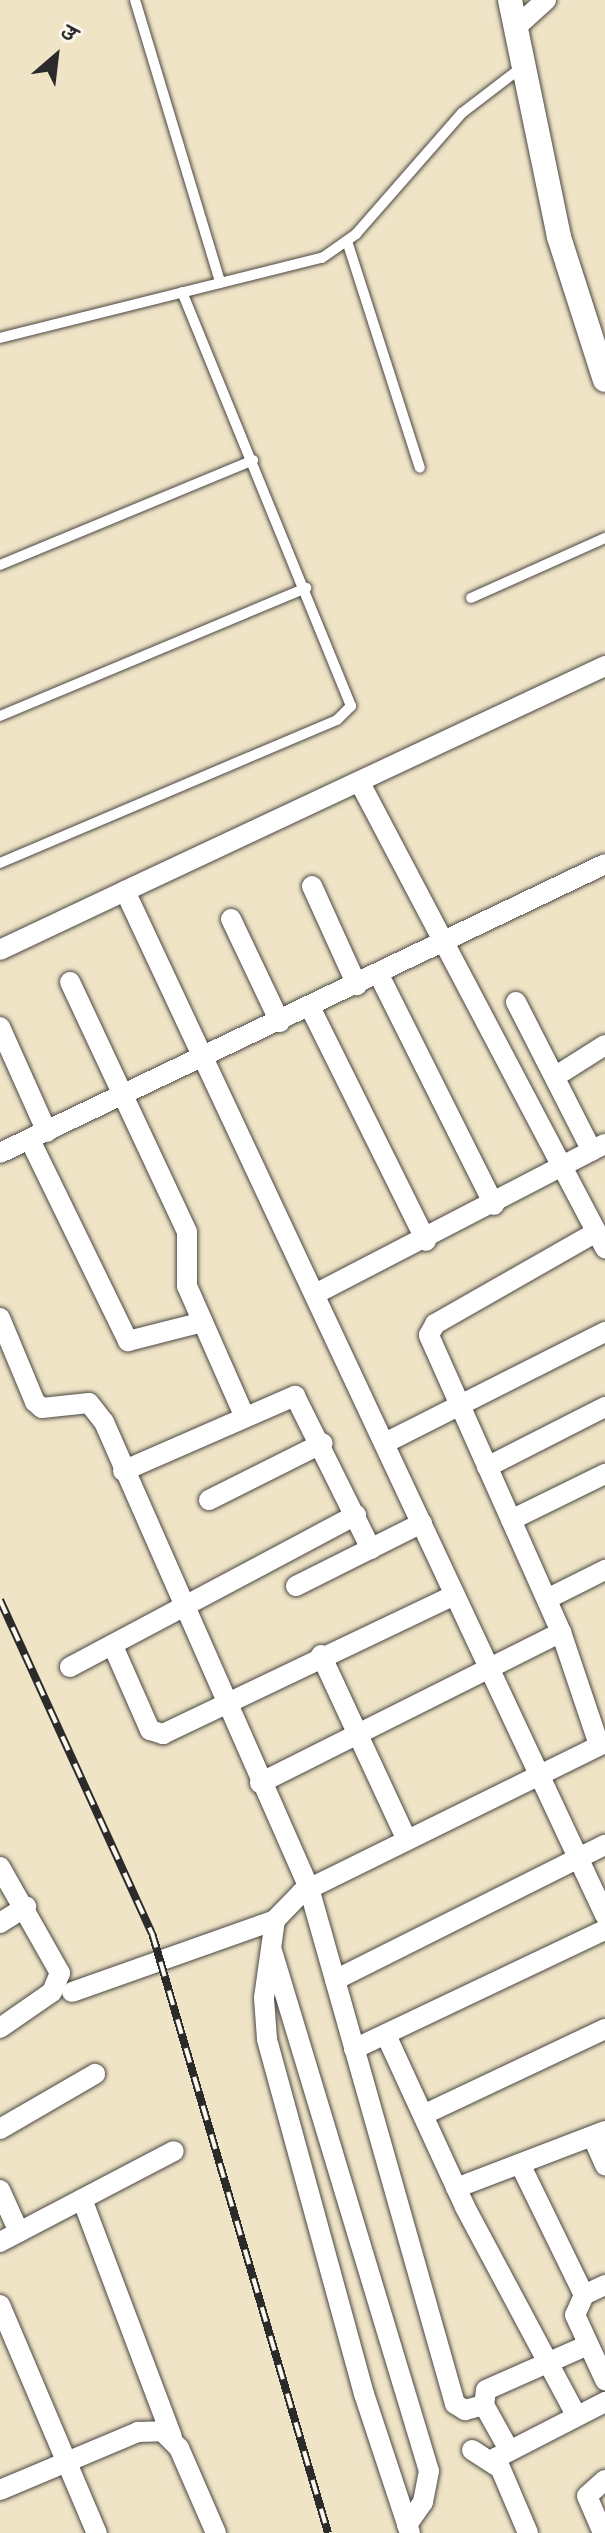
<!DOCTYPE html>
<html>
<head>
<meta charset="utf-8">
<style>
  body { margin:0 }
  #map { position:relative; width:605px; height:2533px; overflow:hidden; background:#f0e4c7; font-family:Kalam,"Playpen Sans Deva",sans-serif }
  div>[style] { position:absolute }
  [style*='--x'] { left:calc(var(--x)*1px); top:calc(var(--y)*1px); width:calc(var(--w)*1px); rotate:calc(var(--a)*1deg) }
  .roads { filter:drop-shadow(0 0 2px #494742) drop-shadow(0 0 2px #494742) }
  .service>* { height:10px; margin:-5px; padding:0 5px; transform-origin:5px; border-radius:5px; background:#fff }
  .minor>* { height:20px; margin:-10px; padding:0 10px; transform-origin:10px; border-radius:10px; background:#fff }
  .tertiary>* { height:24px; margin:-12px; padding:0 12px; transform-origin:12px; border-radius:12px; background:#fff }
  .rail>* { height:8px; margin-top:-4px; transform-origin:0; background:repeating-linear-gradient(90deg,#fbf7ec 0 15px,#2b2b2b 0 30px); box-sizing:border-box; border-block:2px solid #2b2b2b }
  span { translate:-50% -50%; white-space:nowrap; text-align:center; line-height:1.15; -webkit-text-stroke:6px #fbf7ec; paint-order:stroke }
  .north { position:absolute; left:16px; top:16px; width:80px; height:80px; -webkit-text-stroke:6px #fbf7ec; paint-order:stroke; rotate:28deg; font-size:22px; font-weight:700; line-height:32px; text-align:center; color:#2b2b2b }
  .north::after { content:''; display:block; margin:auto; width:28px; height:36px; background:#2b2b2b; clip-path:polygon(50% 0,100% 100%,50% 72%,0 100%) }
</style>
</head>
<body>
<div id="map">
  <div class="roads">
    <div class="service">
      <div style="--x:135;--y:0;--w:295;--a:73.2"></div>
      <div style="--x:347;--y:241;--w:238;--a:72.2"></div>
      <div style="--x:0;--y:338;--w:332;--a:-14"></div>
      <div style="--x:322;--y:258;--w:42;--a:-35.2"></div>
      <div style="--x:356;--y:234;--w:161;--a:-48.8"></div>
      <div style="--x:462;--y:113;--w:76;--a:-37.5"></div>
      <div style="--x:0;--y:565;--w:274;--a:-22.5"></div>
      <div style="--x:471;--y:598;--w:147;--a:-24.1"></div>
      <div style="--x:0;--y:716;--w:332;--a:-22.7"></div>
      <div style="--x:0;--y:863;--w:366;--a:-23"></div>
      <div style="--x:337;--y:720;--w:20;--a:-45"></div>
      <div style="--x:351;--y:706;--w:447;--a:-112.2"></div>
    </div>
    <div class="minor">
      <div style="--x:515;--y:28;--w:42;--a:-42.1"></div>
      <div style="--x:605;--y:666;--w:530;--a:154.89"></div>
      <div style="--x:125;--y:891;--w:1131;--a:64.89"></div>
      <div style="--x:360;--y:783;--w:526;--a:62.22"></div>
      <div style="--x:312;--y:886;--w:109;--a:65.6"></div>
      <div style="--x:231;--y:919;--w:114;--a:64.6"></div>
      <div style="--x:0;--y:950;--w:138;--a:-25.3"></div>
      <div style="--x:379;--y:975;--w:257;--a:63.4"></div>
      <div style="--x:70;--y:982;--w:276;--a:64.9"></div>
      <div style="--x:187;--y:1232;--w:54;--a:90"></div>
      <div style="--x:187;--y:1286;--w:139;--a:66.2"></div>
      <div style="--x:516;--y:1002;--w:167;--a:63"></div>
      <div style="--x:310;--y:1007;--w:261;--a:63.6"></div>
      <div style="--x:0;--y:1027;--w:115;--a:65.9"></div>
      <div style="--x:556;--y:1076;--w:58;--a:-32.3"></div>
      <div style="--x:30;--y:1140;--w:224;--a:64"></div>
      <div style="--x:128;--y:1341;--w:77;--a:-14.2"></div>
      <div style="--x:0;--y:1153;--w:670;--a:-25.53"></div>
      <div style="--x:317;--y:1293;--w:324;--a:-27.4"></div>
      <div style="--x:0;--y:1318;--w:91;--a:67.4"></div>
      <div style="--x:35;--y:1402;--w:9;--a:41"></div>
      <div style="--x:42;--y:1408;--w:47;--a:-6.1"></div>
      <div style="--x:89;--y:1403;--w:24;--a:52"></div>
      <div style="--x:104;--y:1422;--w:509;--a:66.25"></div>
      <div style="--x:309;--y:1888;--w:536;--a:74.2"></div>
      <div style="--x:455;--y:2404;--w:12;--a:31"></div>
      <div style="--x:465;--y:2410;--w:20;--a:-15"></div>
      <div style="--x:484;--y:2405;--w:49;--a:60.8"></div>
      <div style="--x:385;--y:1443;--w:246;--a:-26.8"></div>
      <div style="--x:487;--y:1467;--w:132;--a:-27"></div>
      <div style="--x:123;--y:1471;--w:188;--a:-23.6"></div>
      <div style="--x:295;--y:1396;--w:171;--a:63.6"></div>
      <div style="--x:209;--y:1500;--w:127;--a:-26.6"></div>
      <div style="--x:511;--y:1520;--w:105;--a:-26.1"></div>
      <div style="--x:296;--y:1586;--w:141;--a:-26.6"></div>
      <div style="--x:547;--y:1599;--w:65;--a:-26.6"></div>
      <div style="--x:561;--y:1632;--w:119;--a:71.4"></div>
      <div style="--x:113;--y:1646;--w:92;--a:66.2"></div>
      <div style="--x:150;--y:1730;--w:14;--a:17"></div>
      <div style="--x:163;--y:1734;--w:323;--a:-25.5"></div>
      <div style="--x:321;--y:1655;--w:204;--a:65.1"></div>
      <div style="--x:70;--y:1667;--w:324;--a:-28"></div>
      <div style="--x:260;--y:1783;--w:337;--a:-26.6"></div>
      <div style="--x:561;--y:1632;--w:325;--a:-114"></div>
      <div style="--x:429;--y:1335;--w:13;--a:-61"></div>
      <div style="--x:435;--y:1324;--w:185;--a:-29.7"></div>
      <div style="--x:0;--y:1867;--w:122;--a:60.5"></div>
      <div style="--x:60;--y:1973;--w:21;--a:113"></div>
      <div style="--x:52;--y:1992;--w:63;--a:145.3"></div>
      <div style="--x:0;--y:1923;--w:31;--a:-32"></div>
      <div style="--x:272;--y:1951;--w:543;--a:73.2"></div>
      <div style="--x:429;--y:2471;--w:32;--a:101"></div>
      <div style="--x:423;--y:2502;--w:28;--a:125"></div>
      <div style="--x:335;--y:1980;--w:302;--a:-26.6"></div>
      <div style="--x:72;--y:1992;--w:215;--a:-19.5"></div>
      <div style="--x:386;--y:2035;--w:189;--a:65.3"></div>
      <div style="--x:465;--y:2207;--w:236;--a:61.9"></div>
      <div style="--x:354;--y:2049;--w:278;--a:-25.4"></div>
      <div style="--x:423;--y:2115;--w:201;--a:-25.3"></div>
      <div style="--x:0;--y:2129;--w:110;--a:-30.1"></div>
      <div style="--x:593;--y:2138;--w:30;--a:66"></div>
      <div style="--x:520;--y:2164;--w:146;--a:64"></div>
      <div style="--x:456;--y:2188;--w:160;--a:-20.9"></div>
      <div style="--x:0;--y:2190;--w:46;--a:65.7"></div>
      <div style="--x:82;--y:2199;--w:254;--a:69.3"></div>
      <div style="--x:0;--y:2242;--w:196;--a:-27.6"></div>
      <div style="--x:605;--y:2285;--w:23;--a:155"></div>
      <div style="--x:584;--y:2295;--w:22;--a:114"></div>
      <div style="--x:575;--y:2315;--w:72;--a:65.2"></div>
      <div style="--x:0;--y:2305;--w:248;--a:67"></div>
      <div style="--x:484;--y:2405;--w:15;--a:-82"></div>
      <div style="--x:486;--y:2390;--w:111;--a:-23.8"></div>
      <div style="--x:472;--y:2450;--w:30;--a:33"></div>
      <div style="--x:0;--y:2490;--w:150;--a:-22.8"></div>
      <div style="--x:138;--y:2432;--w:24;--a:-2"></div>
      <div style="--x:162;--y:2431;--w:24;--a:45"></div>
      <div style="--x:179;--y:2448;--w:93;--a:66.5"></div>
      <div style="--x:410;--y:2533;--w:146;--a:-108.3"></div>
      <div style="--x:364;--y:2394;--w:368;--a:-105.3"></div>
      <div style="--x:267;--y:2039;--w:41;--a:-94.2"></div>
      <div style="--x:264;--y:1998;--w:79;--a:-82"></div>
      <div style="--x:275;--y:1920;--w:39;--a:-46"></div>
      <div style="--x:302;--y:1892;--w:338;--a:-26.2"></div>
      <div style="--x:528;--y:2533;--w:82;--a:-113.1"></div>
      <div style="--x:496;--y:2458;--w:123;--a:-27.2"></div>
      <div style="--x:603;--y:2533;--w:40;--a:-113.4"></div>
      <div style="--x:587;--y:2496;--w:24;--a:-42"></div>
    </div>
    <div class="tertiary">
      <div style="--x:510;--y:0;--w:242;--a:78.3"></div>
      <div style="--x:559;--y:237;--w:150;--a:72.2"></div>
    </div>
  </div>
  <div class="rail">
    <div style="--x:0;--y:1600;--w:366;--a:65.5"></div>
    <div style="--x:152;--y:1933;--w:625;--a:73.65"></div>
  </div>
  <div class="north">उ</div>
</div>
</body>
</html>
